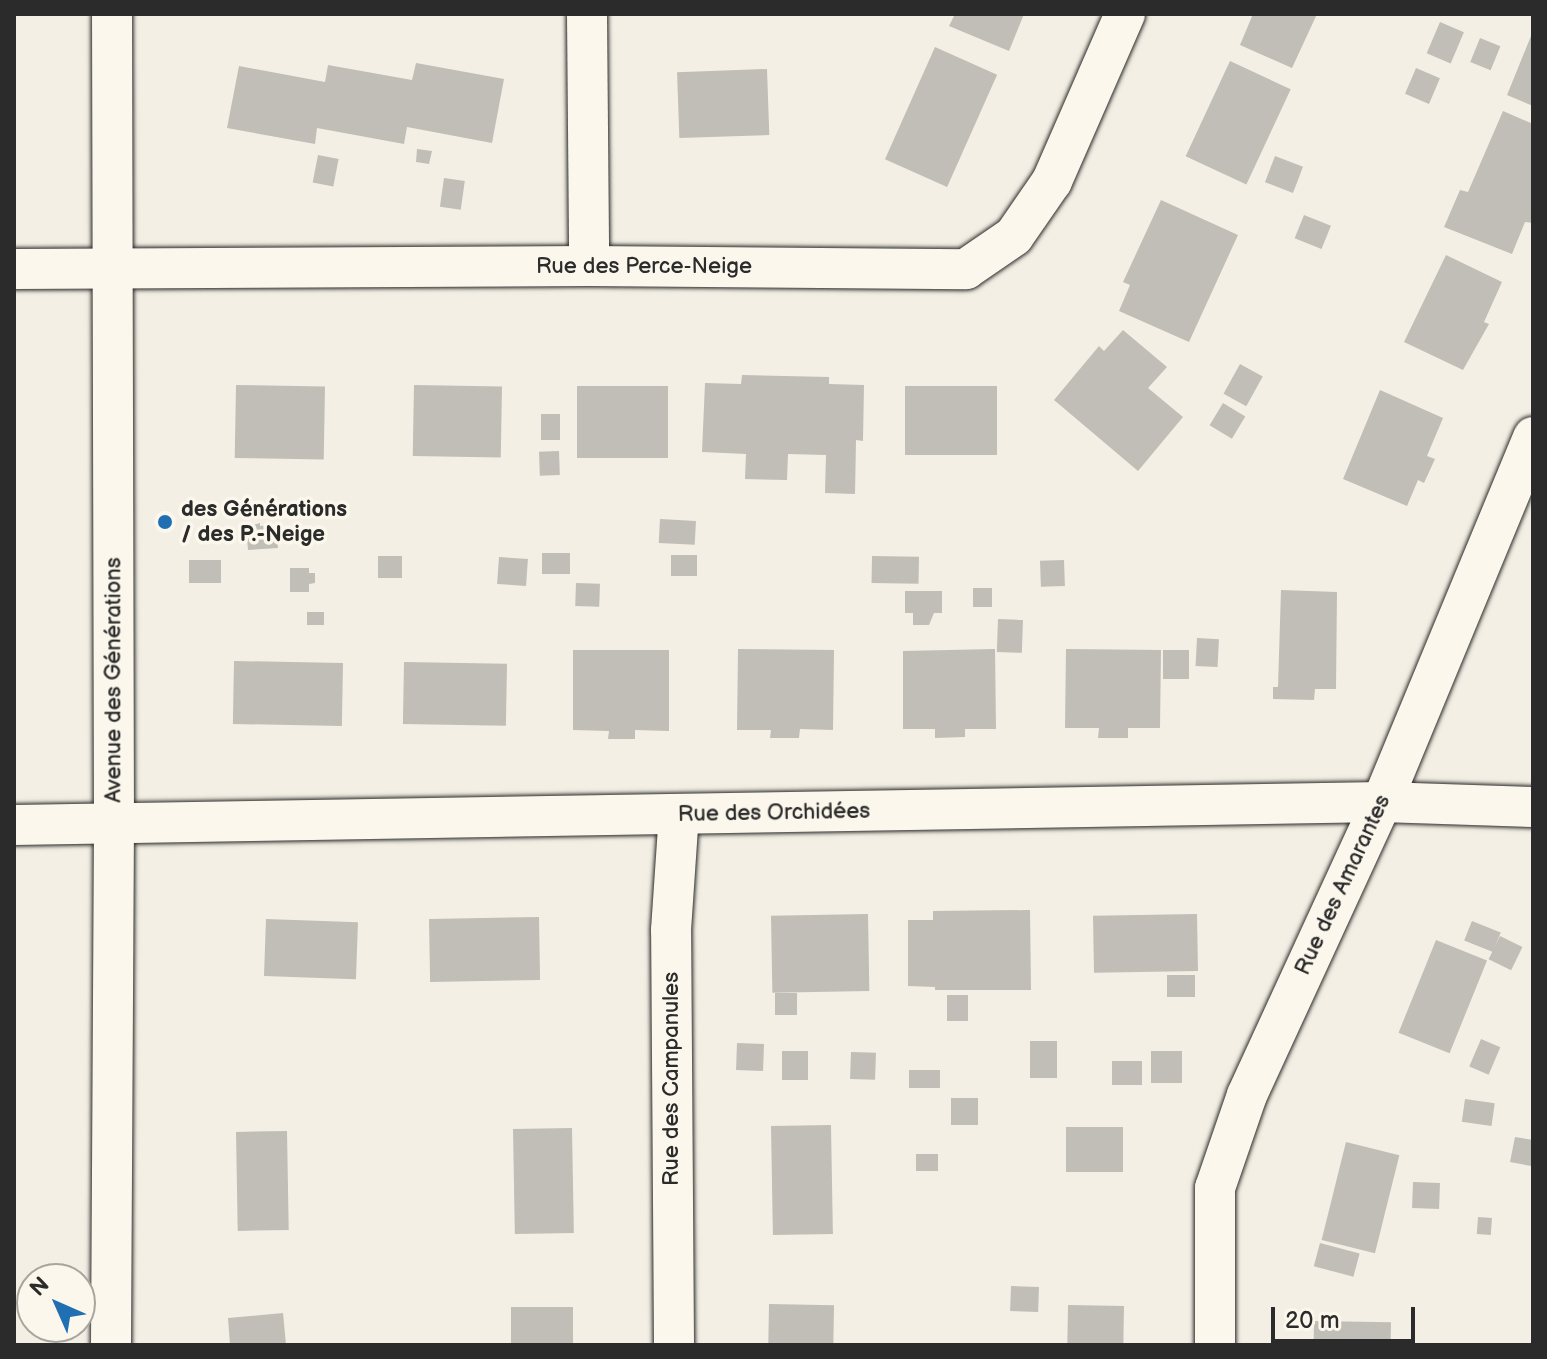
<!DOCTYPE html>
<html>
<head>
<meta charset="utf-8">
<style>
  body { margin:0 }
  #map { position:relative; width:1547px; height:1359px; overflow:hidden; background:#f3efe4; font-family:"Balsamiq Sans",sans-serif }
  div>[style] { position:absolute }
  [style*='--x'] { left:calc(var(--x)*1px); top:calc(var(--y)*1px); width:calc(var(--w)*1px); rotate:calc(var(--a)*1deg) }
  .building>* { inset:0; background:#c0beb6; transform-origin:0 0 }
  .roads { filter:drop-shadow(0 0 2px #2b2b2b) drop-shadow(0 0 2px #2b2b2b) }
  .street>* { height:40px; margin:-20px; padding:0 20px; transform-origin:20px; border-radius:20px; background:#fbf7ec }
  .dots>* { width:22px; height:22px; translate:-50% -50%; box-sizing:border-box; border:4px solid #fbf7ec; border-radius:50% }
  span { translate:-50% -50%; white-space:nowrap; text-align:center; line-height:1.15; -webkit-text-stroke:7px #fbf7ec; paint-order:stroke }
  .street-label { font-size:22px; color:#2b2b2b }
  .poi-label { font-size:22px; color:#2b2b2b; font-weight:700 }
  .left { translate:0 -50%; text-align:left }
  .frame { position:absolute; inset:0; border:16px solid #2b2b2b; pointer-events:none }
  .north { position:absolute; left:16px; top:1263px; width:80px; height:80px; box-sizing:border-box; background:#fbf7ec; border:2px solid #a8a59f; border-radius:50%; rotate:315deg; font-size:22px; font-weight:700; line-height:32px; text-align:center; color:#2b2b2b }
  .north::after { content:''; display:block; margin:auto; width:28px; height:36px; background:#1f6fb2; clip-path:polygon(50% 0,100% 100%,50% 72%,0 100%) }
  .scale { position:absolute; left:1271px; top:1307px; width:144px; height:36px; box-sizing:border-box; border:4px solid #2b2b2b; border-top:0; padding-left:10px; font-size:24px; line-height:28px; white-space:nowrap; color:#2b2b2b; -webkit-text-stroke:6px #fbf7ec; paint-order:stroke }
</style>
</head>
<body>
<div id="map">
  <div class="building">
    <div style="clip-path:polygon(955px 14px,1024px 14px,1009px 51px,949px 26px)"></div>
    <div style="clip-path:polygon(1253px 14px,1317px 14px,1292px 68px,1240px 45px)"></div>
    <div style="left:1440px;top:22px;width:26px;height:34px;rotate:23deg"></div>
    <div style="clip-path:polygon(1533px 31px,1533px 106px,1507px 95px)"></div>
    <div style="left:1480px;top:38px;width:22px;height:26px;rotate:22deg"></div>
    <div style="left:935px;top:47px;width:68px;height:123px;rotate:24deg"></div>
    <div style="left:1230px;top:61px;width:67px;height:105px;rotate:25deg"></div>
    <div style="clip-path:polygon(416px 63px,504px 79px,492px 143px,407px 127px,404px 144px,317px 128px,315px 144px,227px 128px,239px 66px,325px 82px,328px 65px,412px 80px)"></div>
    <div style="left:1416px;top:68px;width:26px;height:28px;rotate:23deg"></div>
    <div style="left:767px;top:69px;width:66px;height:90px;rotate:88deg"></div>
    <div style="clip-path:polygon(1503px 111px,1533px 124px,1533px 223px,1525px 222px,1512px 254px,1444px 227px,1460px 190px,1468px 192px)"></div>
    <div style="clip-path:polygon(417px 149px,432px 151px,429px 164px,416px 162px)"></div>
    <div style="left:318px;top:155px;width:21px;height:28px;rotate:11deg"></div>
    <div style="left:1275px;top:156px;width:30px;height:28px;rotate:21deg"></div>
    <div style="left:444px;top:178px;width:21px;height:29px;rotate:8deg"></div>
    <div style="clip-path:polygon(1161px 200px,1238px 235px,1189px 342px,1119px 311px,1130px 285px,1123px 282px)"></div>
    <div style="left:1304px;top:215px;width:29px;height:25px;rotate:22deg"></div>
    <div style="clip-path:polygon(1446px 255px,1502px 282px,1484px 322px,1489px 324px,1463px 370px,1404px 342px)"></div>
    <div style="clip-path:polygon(1123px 330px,1167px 367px,1148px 388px,1183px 417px,1138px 471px,1054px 400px,1099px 346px,1104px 351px)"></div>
    <div style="left:1240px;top:364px;width:26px;height:34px;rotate:29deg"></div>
    <div style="clip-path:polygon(742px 375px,829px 377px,829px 384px,864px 385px,863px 441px,856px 440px,855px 494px,825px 493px,826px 455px,788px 454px,787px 480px,745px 479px,746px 454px,702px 452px,705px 383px,741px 384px)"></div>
    <div style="left:236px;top:385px;width:89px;height:73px;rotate:1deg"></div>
    <div style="left:414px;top:385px;width:88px;height:71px;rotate:1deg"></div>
    <div style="left:577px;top:386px;width:91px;height:72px"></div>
    <div style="left:905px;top:386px;width:92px;height:69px"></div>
    <div style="clip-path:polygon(1380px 390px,1443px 418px,1427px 456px,1435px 459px,1424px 483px,1418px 480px,1407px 506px,1343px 479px)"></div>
    <div style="left:1223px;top:403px;width:26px;height:26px;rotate:31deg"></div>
    <div style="left:541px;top:414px;width:19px;height:26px"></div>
    <div style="left:559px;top:451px;width:24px;height:20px;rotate:88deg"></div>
    <div style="left:660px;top:519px;width:36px;height:24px;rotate:3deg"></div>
    <div style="clip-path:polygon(260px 523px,260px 526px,276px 525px,278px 548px,248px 550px,246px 527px)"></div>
    <div style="left:542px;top:553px;width:28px;height:21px"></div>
    <div style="left:671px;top:555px;width:26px;height:21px"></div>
    <div style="left:402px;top:556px;width:22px;height:24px;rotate:90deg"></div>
    <div style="left:872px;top:556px;width:47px;height:27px;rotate:1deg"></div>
    <div style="left:499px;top:557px;width:29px;height:27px;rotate:4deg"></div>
    <div style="left:189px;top:560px;width:32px;height:23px"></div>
    <div style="left:1064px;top:560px;width:26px;height:24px;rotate:88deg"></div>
    <div style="clip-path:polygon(290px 568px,309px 568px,309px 573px,315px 573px,315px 583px,309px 584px,309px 592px,290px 592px)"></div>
    <div style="left:576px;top:583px;width:24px;height:23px;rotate:2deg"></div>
    <div style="left:973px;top:588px;width:19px;height:19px"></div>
    <div style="clip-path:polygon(1281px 590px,1337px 592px,1336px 689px,1315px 689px,1314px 700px,1273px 699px,1273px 687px,1278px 687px)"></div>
    <div style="clip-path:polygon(905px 591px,942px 591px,942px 613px,934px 613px,929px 625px,913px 625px,913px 613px,905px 613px)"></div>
    <div style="left:307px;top:612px;width:17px;height:13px"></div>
    <div style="left:998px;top:619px;width:25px;height:33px;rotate:2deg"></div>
    <div style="left:1197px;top:638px;width:22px;height:28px;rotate:3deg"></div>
    <div style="clip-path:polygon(738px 649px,834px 650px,833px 730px,800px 729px,799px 738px,770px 738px,771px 730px,737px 730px)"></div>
    <div style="clip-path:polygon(995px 649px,996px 729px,965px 729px,965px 737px,935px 738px,935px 729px,903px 729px,903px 651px)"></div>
    <div style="clip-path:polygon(1066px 649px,1161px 650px,1160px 728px,1128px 728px,1128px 738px,1098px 738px,1099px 728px,1065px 728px)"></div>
    <div style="clip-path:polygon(573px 650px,669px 650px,669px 731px,635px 730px,635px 739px,608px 739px,609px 731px,573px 730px)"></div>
    <div style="left:1163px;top:650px;width:26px;height:29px"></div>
    <div style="left:234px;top:661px;width:109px;height:63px;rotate:1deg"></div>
    <div style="left:404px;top:662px;width:103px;height:62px;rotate:1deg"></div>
    <div style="clip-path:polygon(1030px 910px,1031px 990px,935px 990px,935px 987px,908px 986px,908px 920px,933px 920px,933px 911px)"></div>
    <div style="left:868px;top:914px;width:77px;height:97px;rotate:89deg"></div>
    <div style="left:1197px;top:914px;width:57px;height:104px;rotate:89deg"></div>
    <div style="left:539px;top:917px;width:63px;height:110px;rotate:89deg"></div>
    <div style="left:266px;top:919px;width:92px;height:57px;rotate:2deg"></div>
    <div style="left:1472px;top:921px;width:31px;height:21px;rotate:22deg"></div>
    <div style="left:1500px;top:936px;width:25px;height:26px;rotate:26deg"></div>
    <div style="left:1436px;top:940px;width:55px;height:100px;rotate:22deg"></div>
    <div style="left:1195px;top:975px;width:22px;height:28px;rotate:90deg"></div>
    <div style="left:797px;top:993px;width:22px;height:22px;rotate:90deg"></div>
    <div style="left:947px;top:995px;width:21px;height:26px"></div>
    <div style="left:1481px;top:1039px;width:21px;height:30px;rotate:23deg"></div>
    <div style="left:1057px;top:1041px;width:37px;height:27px;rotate:90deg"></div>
    <div style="left:737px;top:1043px;width:27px;height:27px;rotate:2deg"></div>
    <div style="left:782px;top:1051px;width:26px;height:29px"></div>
    <div style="left:1151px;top:1051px;width:31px;height:32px"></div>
    <div style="left:851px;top:1052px;width:25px;height:27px;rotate:2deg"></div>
    <div style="left:1142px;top:1061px;width:24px;height:30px;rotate:90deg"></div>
    <div style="left:909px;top:1070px;width:31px;height:18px"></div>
    <div style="left:951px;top:1098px;width:27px;height:27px"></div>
    <div style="left:1465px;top:1099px;width:30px;height:23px;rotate:8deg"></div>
    <div style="left:831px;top:1125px;width:109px;height:60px;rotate:89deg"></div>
    <div style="left:1123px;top:1127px;width:45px;height:57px;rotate:90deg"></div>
    <div style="left:572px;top:1128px;width:105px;height:59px;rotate:89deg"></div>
    <div style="left:287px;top:1131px;width:99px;height:51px;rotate:89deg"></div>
    <div style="clip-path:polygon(1515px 1137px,1533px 1140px,1531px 1166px,1510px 1162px)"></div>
    <div style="left:1346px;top:1142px;width:55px;height:101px;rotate:14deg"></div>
    <div style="left:916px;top:1154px;width:22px;height:17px"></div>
    <div style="left:1413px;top:1182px;width:27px;height:26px;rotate:2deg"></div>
    <div style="left:1478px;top:1217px;width:14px;height:17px;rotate:4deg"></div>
    <div style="left:1320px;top:1243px;width:41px;height:24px;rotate:15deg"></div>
    <div style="left:1011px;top:1286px;width:28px;height:25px;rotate:2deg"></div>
    <div style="left:769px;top:1304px;width:65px;height:41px;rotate:1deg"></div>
    <div style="left:1068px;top:1305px;width:56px;height:40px;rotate:1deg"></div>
    <div style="left:573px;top:1307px;width:38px;height:62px;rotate:90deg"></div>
    <div style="clip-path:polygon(283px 1313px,286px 1345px,230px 1345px,228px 1318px)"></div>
    <div style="left:1314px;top:1321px;width:77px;height:24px;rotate:1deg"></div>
  </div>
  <div class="roads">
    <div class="street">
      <div style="--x:587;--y:14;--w:252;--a:89.5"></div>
      <div style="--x:14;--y:269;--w:575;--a:-0.3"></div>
      <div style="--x:589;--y:266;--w:377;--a:0.5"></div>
      <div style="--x:966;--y:269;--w:58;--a:-34.5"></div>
      <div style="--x:1014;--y:236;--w:67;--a:-55.4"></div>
      <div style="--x:1052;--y:181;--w:182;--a:-66.4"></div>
      <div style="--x:14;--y:825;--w:1368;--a:-0.96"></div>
      <div style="--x:1382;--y:802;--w:151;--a:1.9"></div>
      <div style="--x:111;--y:1345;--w:519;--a:-89.67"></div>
      <div style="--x:114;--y:826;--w:812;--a:-90.14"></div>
      <div style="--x:674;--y:1345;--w:415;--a:-90.4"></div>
      <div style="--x:671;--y:930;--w:116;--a:-86.1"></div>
      <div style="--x:1215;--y:1345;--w:157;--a:-90"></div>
      <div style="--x:1215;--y:1188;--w:98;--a:-71"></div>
      <div style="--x:1247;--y:1095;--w:323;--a:-65.3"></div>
      <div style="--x:1382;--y:802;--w:395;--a:-67.5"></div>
    </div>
  </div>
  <div class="dots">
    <div style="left:165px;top:522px;background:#1f6fb2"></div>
  </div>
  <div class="street-label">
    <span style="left:644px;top:267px">Rue des Perce-Neige</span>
    <span style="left:114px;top:680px;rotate:-90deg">Avenue des Générations</span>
    <span style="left:774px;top:813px;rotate:-1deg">Rue des Orchidées</span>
    <span style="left:1343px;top:885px;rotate:-65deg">Rue des Amarantes</span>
    <span style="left:672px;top:1079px;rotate:-90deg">Rue des Campanules</span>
  </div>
  <div class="poi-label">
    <span class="left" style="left:181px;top:522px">des Générations<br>/ des P.-Neige</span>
  </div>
  <div class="frame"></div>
  <div class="north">N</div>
  <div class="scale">20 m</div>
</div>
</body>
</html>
